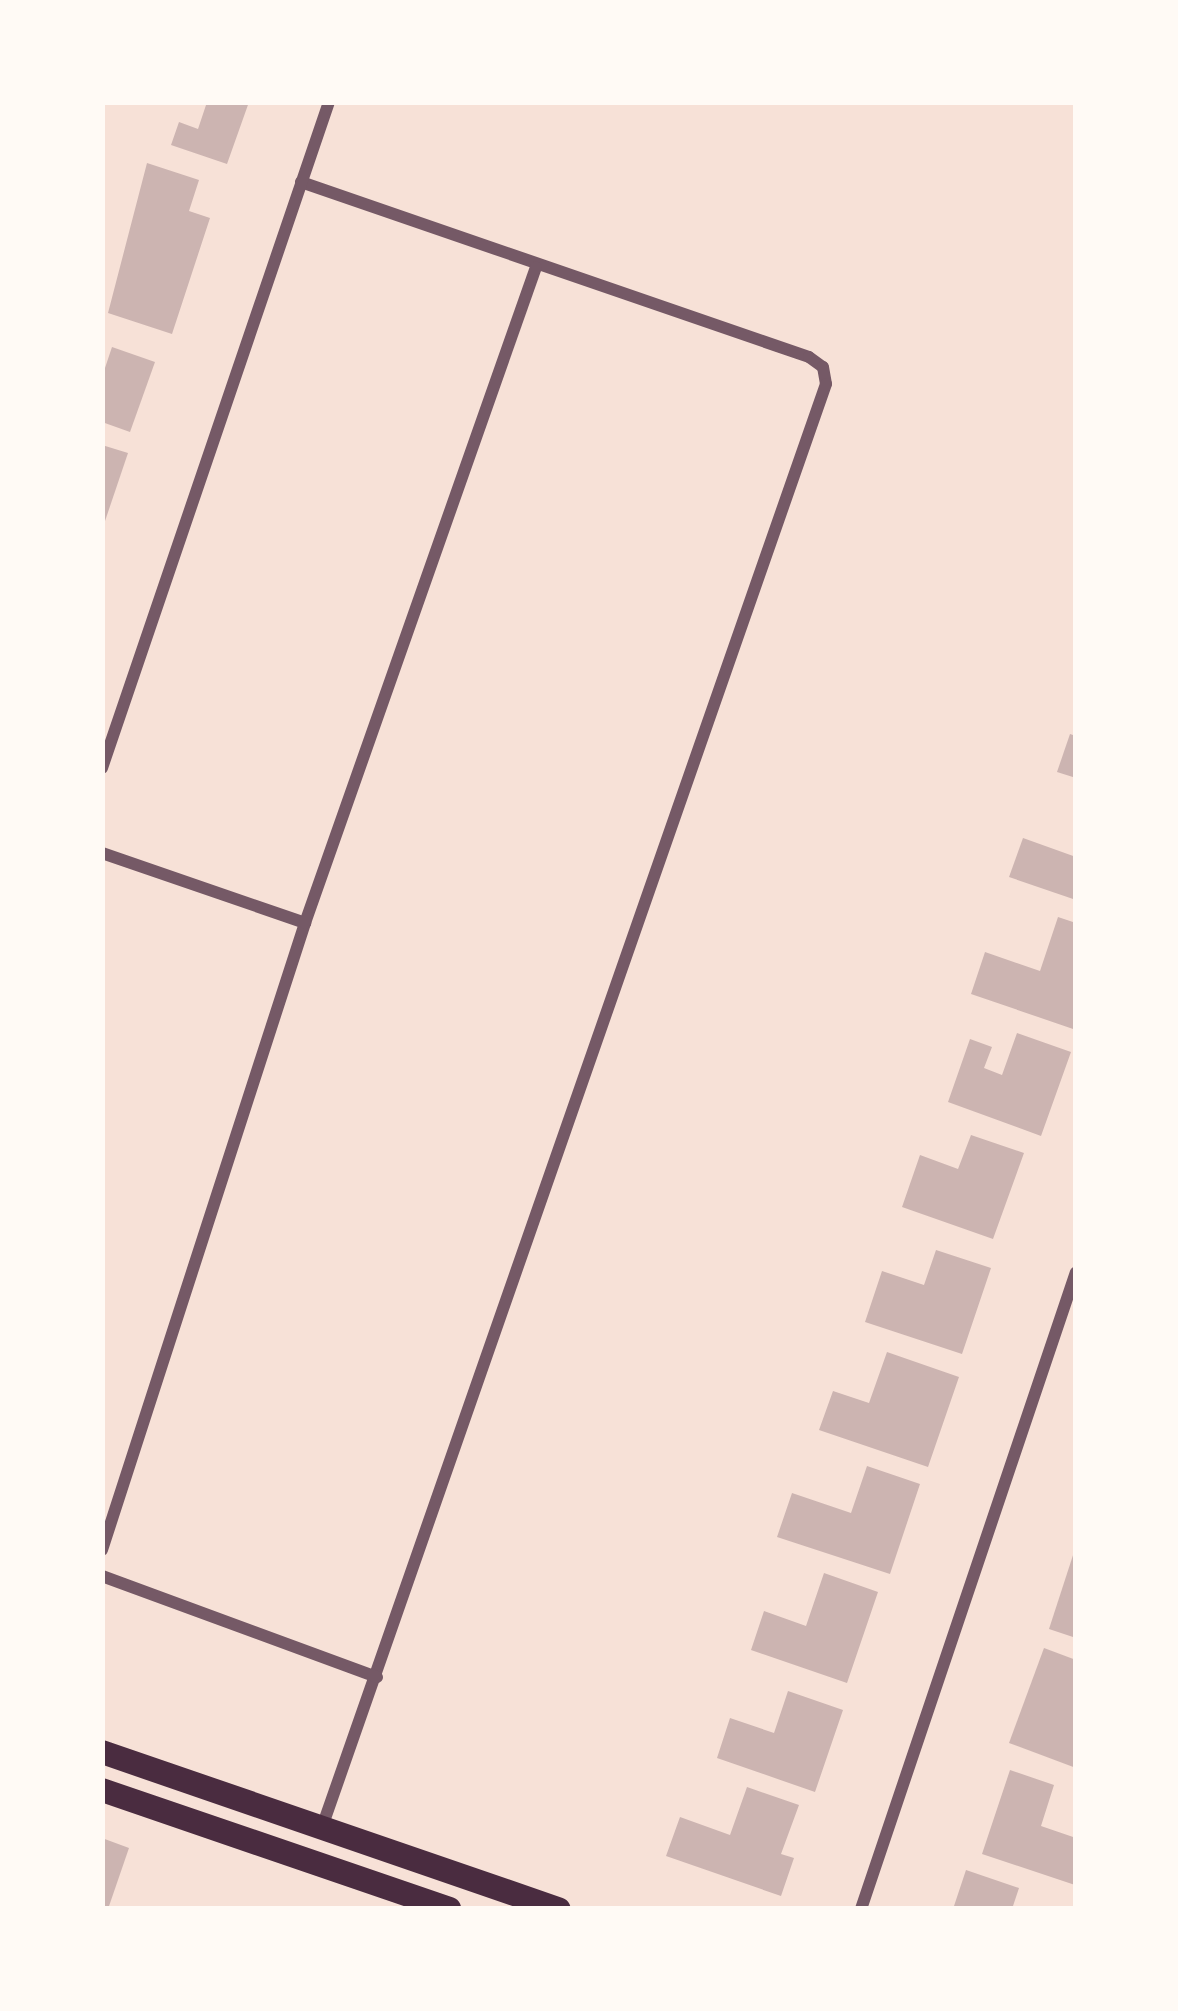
<!DOCTYPE html>
<html>
<head>
<meta charset="utf-8">
<style>
  body { margin:0 }
  #map { position:relative; width:1178px; height:2011px; overflow:hidden; background:#f7e1d7; font-family:Lato,sans-serif }
  div>[style] { position:absolute }
  [style*='--x'] { left:calc(var(--x)*1px); top:calc(var(--y)*1px); width:calc(var(--w)*1px); rotate:calc(var(--a)*1deg) }
  .building>* { inset:0; background:#ccb4b1 }
  .minor>* { height:12px; margin:-6px; padding:0 6px; transform-origin:6px; border-radius:6px; background:#755966 }
  .secondary>* { height:24px; margin:-12px; padding:0 12px; transform-origin:12px; border-radius:12px; background:#4a2c40 }
  span { translate:-50% -50%; white-space:nowrap; text-align:center; line-height:1.15; -webkit-text-stroke:9px #fffaf5; paint-order:stroke }
  .frame { position:absolute; inset:0; border:105px solid #fffaf5; pointer-events:none }
</style>
</head>
<body>
<div id="map">
  <div class="building">
    <div style="clip-path:polygon(207px 102px,249px 102px,227px 164px,171px 145px,179px 122px,198px 129px)"></div>
    <div style="clip-path:polygon(147px 163px,199px 180px,189px 211px,210px 218px,172px 334px,108px 313px)"></div>
    <div style="clip-path:polygon(112px 347px,155px 362px,130px 432px,102px 422px,102px 377px)"></div>
    <div style="clip-path:polygon(102px 445px,128px 453px,103px 527px,102px 527px)"></div>
    <div style="clip-path:polygon(1070px 734px,1076px 736px,1076px 778px,1057px 772px)"></div>
    <div style="clip-path:polygon(1023px 838px,1076px 857px,1076px 900px,1009px 877px)"></div>
    <div style="clip-path:polygon(1058px 917px,1076px 923px,1076px 1030px,971px 994px,985px 952px,1040px 971px)"></div>
    <div style="clip-path:polygon(1017px 1033px,1071px 1052px,1041px 1136px,948px 1102px,970px 1039px,992px 1047px,984px 1068px,1002px 1075px)"></div>
    <div style="clip-path:polygon(971px 1135px,1024px 1153px,993px 1239px,902px 1207px,920px 1155px,958px 1169px)"></div>
    <div style="clip-path:polygon(936px 1250px,991px 1268px,962px 1354px,865px 1322px,882px 1271px,924px 1285px)"></div>
    <div style="clip-path:polygon(887px 1352px,959px 1377px,928px 1467px,819px 1430px,833px 1391px,869px 1403px)"></div>
    <div style="clip-path:polygon(867px 1466px,920px 1484px,890px 1574px,777px 1537px,792px 1493px,851px 1513px)"></div>
    <div style="clip-path:polygon(1075px 1549px,1076px 1549px,1076px 1638px,1049px 1629px)"></div>
    <div style="clip-path:polygon(824px 1573px,878px 1592px,847px 1683px,751px 1650px,764px 1611px,806px 1626px)"></div>
    <div style="clip-path:polygon(1044px 1648px,1076px 1660px,1076px 1768px,1009px 1743px)"></div>
    <div style="clip-path:polygon(788px 1691px,843px 1710px,815px 1792px,717px 1758px,730px 1718px,774px 1733px)"></div>
    <div style="clip-path:polygon(1010px 1770px,1054px 1785px,1041px 1826px,1076px 1838px,1075px 1885px,982px 1854px)"></div>
    <div style="clip-path:polygon(747px 1787px,799px 1805px,781px 1854px,794px 1858px,781px 1896px,666px 1856px,680px 1817px,730px 1835px)"></div>
    <div style="clip-path:polygon(102px 1838px,129px 1848px,108px 1909px,102px 1909px)"></div>
    <div style="clip-path:polygon(966px 1870px,1019px 1888px,1012px 1909px,953px 1909px)"></div>
  </div>
  <div class="minor">
    <div style="--x:301;--y:182;--w:537;--a:19.01"></div>
    <div style="--x:809;--y:357;--w:17;--a:36"></div>
    <div style="--x:823;--y:367;--w:17;--a:80"></div>
    <div style="--x:826;--y:384;--w:1528;--a:109.25"></div>
    <div style="--x:102;--y:768;--w:704;--a:-71.18"></div>
    <div style="--x:102;--y:853;--w:215;--a:19"></div>
    <div style="--x:102;--y:1550;--w:659;--a:-72.06"></div>
    <div style="--x:305;--y:923;--w:695;--a:-70.6"></div>
    <div style="--x:102;--y:1576;--w:293;--a:20.2"></div>
    <div style="--x:861;--y:1909;--w:672;--a:-71.35"></div>
  </div>
  <div class="secondary">
    <div style="--x:102;--y:1752;--w:483;--a:19"></div>
    <div style="--x:102;--y:1790;--w:367;--a:18.9"></div>
  </div>
  <div class="frame"></div>
</div>
</body>
</html>
